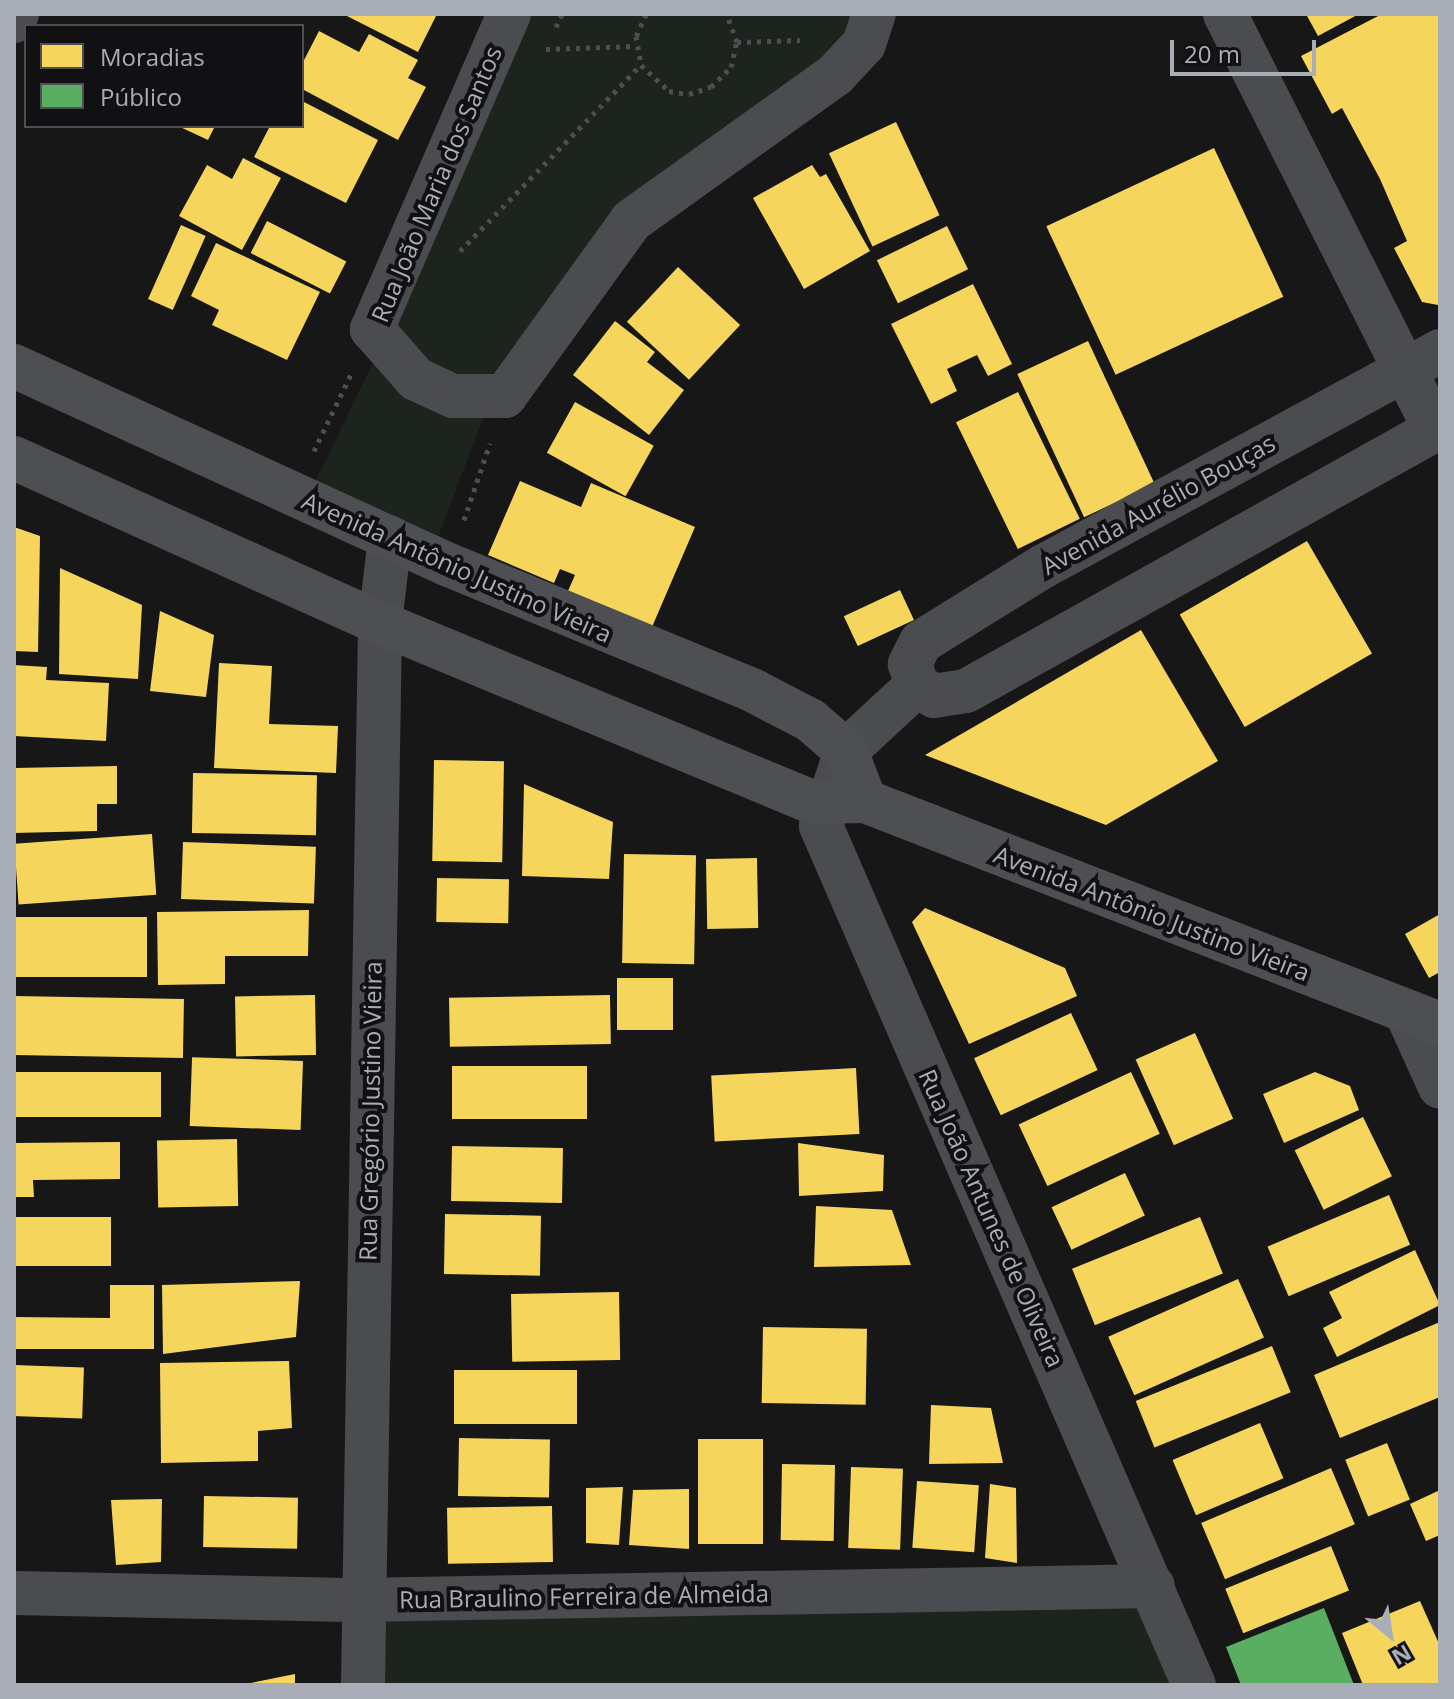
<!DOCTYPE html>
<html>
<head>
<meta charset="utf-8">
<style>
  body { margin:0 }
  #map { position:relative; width:1454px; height:1699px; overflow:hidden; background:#171717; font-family:"Open Sans",sans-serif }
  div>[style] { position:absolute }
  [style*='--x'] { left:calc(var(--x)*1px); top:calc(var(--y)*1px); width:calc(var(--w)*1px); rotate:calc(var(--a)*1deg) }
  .green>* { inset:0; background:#1d241e }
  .homes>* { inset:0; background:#f6d55c; transform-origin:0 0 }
  .public>* { inset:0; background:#5aae61 }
  .path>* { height:5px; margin-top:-2.5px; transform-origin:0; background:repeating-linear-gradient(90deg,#4d4e52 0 4px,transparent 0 10px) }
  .minor>* { height:44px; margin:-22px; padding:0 22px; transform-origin:22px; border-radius:22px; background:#4b4c50 }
  .major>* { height:44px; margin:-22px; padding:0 22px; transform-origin:22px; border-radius:22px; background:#4d4f52 }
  span { translate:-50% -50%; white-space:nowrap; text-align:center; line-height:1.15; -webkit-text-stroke:8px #111113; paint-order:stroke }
  .street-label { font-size:24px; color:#a8adb8 }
  .frame { position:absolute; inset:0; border:16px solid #a8adb8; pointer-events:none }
  .legend { position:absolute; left:24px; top:24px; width:280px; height:104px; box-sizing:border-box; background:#111113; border:2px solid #4d4f55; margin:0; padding:10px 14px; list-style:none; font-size:24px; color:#a8adb8 }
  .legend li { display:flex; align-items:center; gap:16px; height:40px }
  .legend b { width:40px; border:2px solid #4d4f55 }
  .north { position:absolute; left:1350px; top:1595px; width:80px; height:80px; -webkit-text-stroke:6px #111113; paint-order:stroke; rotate:150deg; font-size:22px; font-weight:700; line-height:32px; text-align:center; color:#a8adb8 }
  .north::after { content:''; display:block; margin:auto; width:28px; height:36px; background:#a8adb8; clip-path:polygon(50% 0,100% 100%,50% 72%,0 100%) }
  .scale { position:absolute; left:1170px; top:40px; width:146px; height:36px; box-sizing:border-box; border:4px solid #a8adb8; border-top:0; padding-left:10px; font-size:24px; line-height:28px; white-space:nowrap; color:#a8adb8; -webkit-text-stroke:6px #111113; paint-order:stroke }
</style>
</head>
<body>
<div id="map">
  <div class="green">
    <div style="clip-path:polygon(522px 14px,865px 14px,860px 32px,696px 155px,494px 390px,436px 542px,314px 484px,397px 314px)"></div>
    <div style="clip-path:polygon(1153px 1586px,1194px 1685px,363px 1685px,359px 1600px)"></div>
  </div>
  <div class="homes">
    <div style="clip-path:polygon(343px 14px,437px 14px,418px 52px)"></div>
    <div style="clip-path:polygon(1306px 14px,1359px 14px,1318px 36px)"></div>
    <div style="clip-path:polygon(1382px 14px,1440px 14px,1438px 305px,1422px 302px,1394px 248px,1407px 241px,1380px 179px,1342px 108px,1332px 114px,1301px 56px)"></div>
    <div style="clip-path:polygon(319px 31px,359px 52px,369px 34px,418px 60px,408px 78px,426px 87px,398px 140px,302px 89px,302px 64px)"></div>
    <div style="clip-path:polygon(302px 101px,378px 140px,346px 203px,254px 157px,270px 126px,302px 126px)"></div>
    <div style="left:896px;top:122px;width:103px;height:74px;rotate:65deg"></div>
    <div style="clip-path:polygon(178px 126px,215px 126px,208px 140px)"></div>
    <div style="left:1214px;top:148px;width:164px;height:185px;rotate:65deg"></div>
    <div style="clip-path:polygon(243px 158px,281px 178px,242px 250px,179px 216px,207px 165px,232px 179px)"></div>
    <div style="clip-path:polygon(812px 165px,820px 177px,826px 174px,870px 251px,804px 289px,753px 198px)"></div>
    <div style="left:267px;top:221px;width:89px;height:36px;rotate:27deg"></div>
    <div style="left:181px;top:225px;width:27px;height:81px;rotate:24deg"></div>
    <div style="left:947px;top:226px;width:48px;height:78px;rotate:64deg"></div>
    <div style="clip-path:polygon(216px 243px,320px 292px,287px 360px,212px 325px,219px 310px,191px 296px)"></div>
    <div style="left:678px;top:267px;width:85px;height:75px;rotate:43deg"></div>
    <div style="clip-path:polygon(973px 284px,1012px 364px,988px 376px,977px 355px,947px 369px,957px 391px,931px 404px,891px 324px)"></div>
    <div style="clip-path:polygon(615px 321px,655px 352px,647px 362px,684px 390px,649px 435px,573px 375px)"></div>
    <div style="left:1088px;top:341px;width:158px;height:78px;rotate:65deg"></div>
    <div style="left:1018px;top:392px;width:141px;height:69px;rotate:64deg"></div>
    <div style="left:575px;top:402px;width:90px;height:58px;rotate:29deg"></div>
    <div style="clip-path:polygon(520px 481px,581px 507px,591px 483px,695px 527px,652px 627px,568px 591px,575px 575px,560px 569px,554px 583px,488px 555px)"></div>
    <div style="clip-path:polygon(14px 527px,40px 536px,38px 652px,14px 651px)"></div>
    <div style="left:1307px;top:541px;width:130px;height:147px;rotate:60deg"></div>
    <div style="clip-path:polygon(60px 568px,142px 605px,138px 679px,59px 674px)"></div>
    <div style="left:900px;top:590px;width:33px;height:62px;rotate:65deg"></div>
    <div style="clip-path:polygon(160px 611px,214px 635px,206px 697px,150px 691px)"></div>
    <div style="clip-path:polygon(1141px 630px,1218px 761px,1106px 825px,925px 755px)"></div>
    <div style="clip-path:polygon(219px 663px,272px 666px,269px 724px,338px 726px,336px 773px,214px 768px)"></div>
    <div style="clip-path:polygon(14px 665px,47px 667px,46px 680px,109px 683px,106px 741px,14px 736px)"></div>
    <div style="left:434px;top:760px;width:70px;height:101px;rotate:1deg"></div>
    <div style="clip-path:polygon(117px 766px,117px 804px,97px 804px,97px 831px,14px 833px,14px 768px)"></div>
    <div style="left:193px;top:773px;width:124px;height:60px;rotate:1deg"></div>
    <div style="clip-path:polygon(524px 784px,613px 822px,609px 879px,522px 876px)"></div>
    <div style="left:152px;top:834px;width:61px;height:138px;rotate:86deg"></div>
    <div style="left:183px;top:842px;width:133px;height:57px;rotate:2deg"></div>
    <div style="left:624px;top:854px;width:72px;height:109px;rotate:1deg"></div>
    <div style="left:757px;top:858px;width:70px;height:51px;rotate:89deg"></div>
    <div style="left:437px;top:878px;width:72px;height:44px;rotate:1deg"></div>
    <div style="clip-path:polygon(925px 908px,1065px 968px,1077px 996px,969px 1044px,912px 922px)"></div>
    <div style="clip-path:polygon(309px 910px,308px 956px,225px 956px,225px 984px,158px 985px,157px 912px)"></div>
    <div style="clip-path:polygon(1440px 914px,1440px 972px,1429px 978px,1405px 934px)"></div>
    <div style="left:147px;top:917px;width:60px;height:133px;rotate:90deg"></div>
    <div style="left:617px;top:978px;width:56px;height:52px"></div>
    <div style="left:315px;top:995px;width:60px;height:80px;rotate:89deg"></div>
    <div style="left:610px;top:995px;width:49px;height:161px;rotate:89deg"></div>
    <div style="left:14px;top:996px;width:170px;height:59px;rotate:1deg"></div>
    <div style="left:1071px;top:1013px;width:63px;height:107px;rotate:65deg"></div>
    <div style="left:1195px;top:1033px;width:94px;height:65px;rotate:66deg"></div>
    <div style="left:303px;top:1061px;width:69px;height:111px;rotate:92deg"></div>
    <div style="left:452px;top:1066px;width:135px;height:53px"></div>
    <div style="left:856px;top:1068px;width:66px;height:145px;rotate:87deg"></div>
    <div style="left:161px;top:1072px;width:45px;height:147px;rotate:90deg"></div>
    <div style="left:1131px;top:1072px;width:68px;height:124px;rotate:65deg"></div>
    <div style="clip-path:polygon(1315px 1072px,1350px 1086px,1359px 1110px,1284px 1143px,1263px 1094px)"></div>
    <div style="left:1363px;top:1117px;width:66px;height:76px;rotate:64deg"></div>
    <div style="left:237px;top:1139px;width:67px;height:80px;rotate:89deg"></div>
    <div style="clip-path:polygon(120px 1142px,120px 1179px,33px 1180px,34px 1197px,14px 1197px,14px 1143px)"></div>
    <div style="clip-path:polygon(798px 1143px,884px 1155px,883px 1191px,799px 1196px)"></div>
    <div style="left:452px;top:1146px;width:111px;height:55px;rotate:1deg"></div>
    <div style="left:1125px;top:1173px;width:47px;height:81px;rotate:65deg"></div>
    <div style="left:1389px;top:1195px;width:54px;height:132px;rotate:67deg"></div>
    <div style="clip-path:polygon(816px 1206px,892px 1210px,911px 1265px,814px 1267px)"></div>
    <div style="left:445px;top:1214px;width:96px;height:60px;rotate:1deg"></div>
    <div style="left:111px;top:1217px;width:49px;height:97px;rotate:90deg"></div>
    <div style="left:1200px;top:1217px;width:61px;height:138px;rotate:68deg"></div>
    <div style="clip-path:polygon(1415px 1250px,1440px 1305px,1337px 1357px,1323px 1328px,1342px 1318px,1329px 1292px)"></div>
    <div style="left:1238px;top:1279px;width:64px;height:142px;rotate:66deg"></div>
    <div style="clip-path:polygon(300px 1281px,296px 1337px,163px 1354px,162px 1285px)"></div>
    <div style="clip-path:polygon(110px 1285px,154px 1285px,154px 1349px,14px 1349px,14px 1317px,110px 1318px)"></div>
    <div style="left:619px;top:1292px;width:68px;height:108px;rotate:89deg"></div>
    <div style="clip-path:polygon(1440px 1322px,1440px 1397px,1340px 1438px,1314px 1375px)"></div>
    <div style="left:763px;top:1327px;width:104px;height:76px;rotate:1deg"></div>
    <div style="left:1272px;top:1346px;width:50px;height:147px;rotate:68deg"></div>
    <div style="clip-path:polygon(289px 1361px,292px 1428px,258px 1431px,258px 1461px,161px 1463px,160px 1363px)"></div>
    <div style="left:14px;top:1365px;width:70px;height:51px;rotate:2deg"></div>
    <div style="left:577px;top:1370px;width:54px;height:123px;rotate:90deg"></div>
    <div style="clip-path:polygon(931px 1405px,991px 1408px,1003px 1463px,929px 1464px)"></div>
    <div style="left:1260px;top:1423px;width:60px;height:95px;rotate:67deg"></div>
    <div style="left:459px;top:1438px;width:91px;height:58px;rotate:1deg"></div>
    <div style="left:698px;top:1439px;width:65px;height:105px"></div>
    <div style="left:1387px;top:1443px;width:61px;height:45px;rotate:68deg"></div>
    <div style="left:782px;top:1464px;width:53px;height:76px;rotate:1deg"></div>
    <div style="left:851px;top:1467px;width:52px;height:81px;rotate:2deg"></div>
    <div style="left:1331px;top:1468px;width:61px;height:141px;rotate:67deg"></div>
    <div style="left:917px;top:1481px;width:62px;height:67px;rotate:4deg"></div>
    <div style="clip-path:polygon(990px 1484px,1016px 1488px,1017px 1563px,985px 1558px)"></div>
    <div style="clip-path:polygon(623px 1487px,619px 1545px,586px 1543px,586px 1488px)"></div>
    <div style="clip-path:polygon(689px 1489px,689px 1549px,629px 1545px,633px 1490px)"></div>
    <div style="clip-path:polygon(1440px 1490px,1440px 1535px,1426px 1541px,1410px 1504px)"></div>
    <div style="left:204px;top:1496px;width:94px;height:51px;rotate:1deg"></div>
    <div style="clip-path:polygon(162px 1499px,161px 1562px,116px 1565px,111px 1500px)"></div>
    <div style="left:552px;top:1506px;width:56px;height:105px;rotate:89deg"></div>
    <div style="left:1331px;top:1546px;width:48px;height:114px;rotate:68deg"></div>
    <div style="clip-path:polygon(1420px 1601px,1440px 1646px,1440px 1685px,1363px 1685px,1342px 1633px)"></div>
    <div style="clip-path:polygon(295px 1674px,295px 1685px,246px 1685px,246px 1684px)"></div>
  </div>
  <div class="public">
    <div style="clip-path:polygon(1324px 1608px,1354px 1685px,1241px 1685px,1226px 1647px)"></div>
  </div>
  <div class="path">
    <div style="--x:646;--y:14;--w:24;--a:114"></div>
    <div style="--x:636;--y:36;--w:29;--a:80"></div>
    <div style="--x:641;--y:65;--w:38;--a:43"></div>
    <div style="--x:669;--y:91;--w:20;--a:9"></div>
    <div style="--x:689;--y:94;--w:23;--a:-18"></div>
    <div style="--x:711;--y:87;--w:28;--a:-45"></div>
    <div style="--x:731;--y:67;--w:26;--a:-77"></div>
    <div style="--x:737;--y:42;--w:30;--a:-110"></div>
    <div style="--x:556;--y:27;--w:14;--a:-65"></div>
    <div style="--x:737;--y:42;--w:63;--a:-1.8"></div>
    <div style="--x:546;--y:49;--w:90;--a:-1.9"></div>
    <div style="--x:460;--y:251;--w:260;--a:-45.8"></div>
    <div style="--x:314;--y:451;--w:85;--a:-64.3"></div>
    <div style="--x:464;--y:520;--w:81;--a:-71.3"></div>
  </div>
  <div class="minor">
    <div style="--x:509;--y:14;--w:344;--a:113.5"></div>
    <div style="--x:372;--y:329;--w:67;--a:48.7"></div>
    <div style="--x:416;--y:379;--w:41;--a:24.7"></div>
    <div style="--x:453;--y:396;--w:52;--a:0"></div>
    <div style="--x:505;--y:396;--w:216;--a:-54.2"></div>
    <div style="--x:631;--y:221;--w:251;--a:-35.6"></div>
    <div style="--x:835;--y:75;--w:42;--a:-46.9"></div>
    <div style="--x:864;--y:44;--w:32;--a:-72"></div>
    <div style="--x:1225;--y:14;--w:466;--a:63.2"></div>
    <div style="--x:14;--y:21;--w:8;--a:-67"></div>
    <div style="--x:1440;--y:351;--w:453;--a:151.5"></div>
    <div style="--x:1042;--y:567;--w:142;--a:148.2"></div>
    <div style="--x:921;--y:642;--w:25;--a:117"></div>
    <div style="--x:910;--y:664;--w:22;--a:72"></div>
    <div style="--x:917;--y:685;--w:20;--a:33"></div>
    <div style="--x:934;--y:696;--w:32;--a:-9"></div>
    <div style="--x:966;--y:691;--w:543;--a:-29.12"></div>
    <div style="--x:917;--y:685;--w:97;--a:137.1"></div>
    <div style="--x:846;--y:751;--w:79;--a:108.4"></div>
    <div style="--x:821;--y:826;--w:936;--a:66.53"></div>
    <div style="--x:1406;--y:1012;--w:82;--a:65.6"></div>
    <div style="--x:14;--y:1593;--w:345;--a:1.2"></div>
    <div style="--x:359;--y:1600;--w:794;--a:-1.01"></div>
    <div style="--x:363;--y:1685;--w:1062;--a:-89.08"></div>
    <div style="--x:380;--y:623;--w:86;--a:-83.3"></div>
  </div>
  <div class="major">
    <div style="--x:14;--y:366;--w:478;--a:24.6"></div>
    <div style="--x:449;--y:565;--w:330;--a:22.4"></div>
    <div style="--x:754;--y:691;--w:63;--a:27.4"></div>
    <div style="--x:810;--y:720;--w:48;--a:40.7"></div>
    <div style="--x:846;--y:751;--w:53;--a:69.2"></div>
    <div style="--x:14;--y:458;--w:401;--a:24.3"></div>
    <div style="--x:380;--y:623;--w:468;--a:22.5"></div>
    <div style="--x:812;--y:802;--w:53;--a:-1.1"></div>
    <div style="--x:865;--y:801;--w:617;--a:21.2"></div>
  </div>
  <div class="street-label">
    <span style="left:436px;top:184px;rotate:-67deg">Rua João Maria dos Santos</span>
    <span style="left:1158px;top:504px;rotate:-29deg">Avenida Aurélio Bouças</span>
    <span style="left:457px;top:567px;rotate:24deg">Avenida Antônio Justino Vieira</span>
    <span style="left:1152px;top:913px;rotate:21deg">Avenida Antônio Justino Vieira</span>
    <span style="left:370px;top:1111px;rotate:-89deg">Rua Gregório Justino Vieira</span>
    <span style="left:992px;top:1218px;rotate:66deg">Rua João Antunes de Oliveira</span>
    <span style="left:584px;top:1596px;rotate:-1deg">Rua Braulino Ferreira de Almeida</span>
  </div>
  <div class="frame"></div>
  <ul class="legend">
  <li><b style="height:22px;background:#f6d55c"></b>Moradias</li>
  <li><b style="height:22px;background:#5aae61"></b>Público</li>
  </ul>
  <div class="north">N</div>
  <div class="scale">20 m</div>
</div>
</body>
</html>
